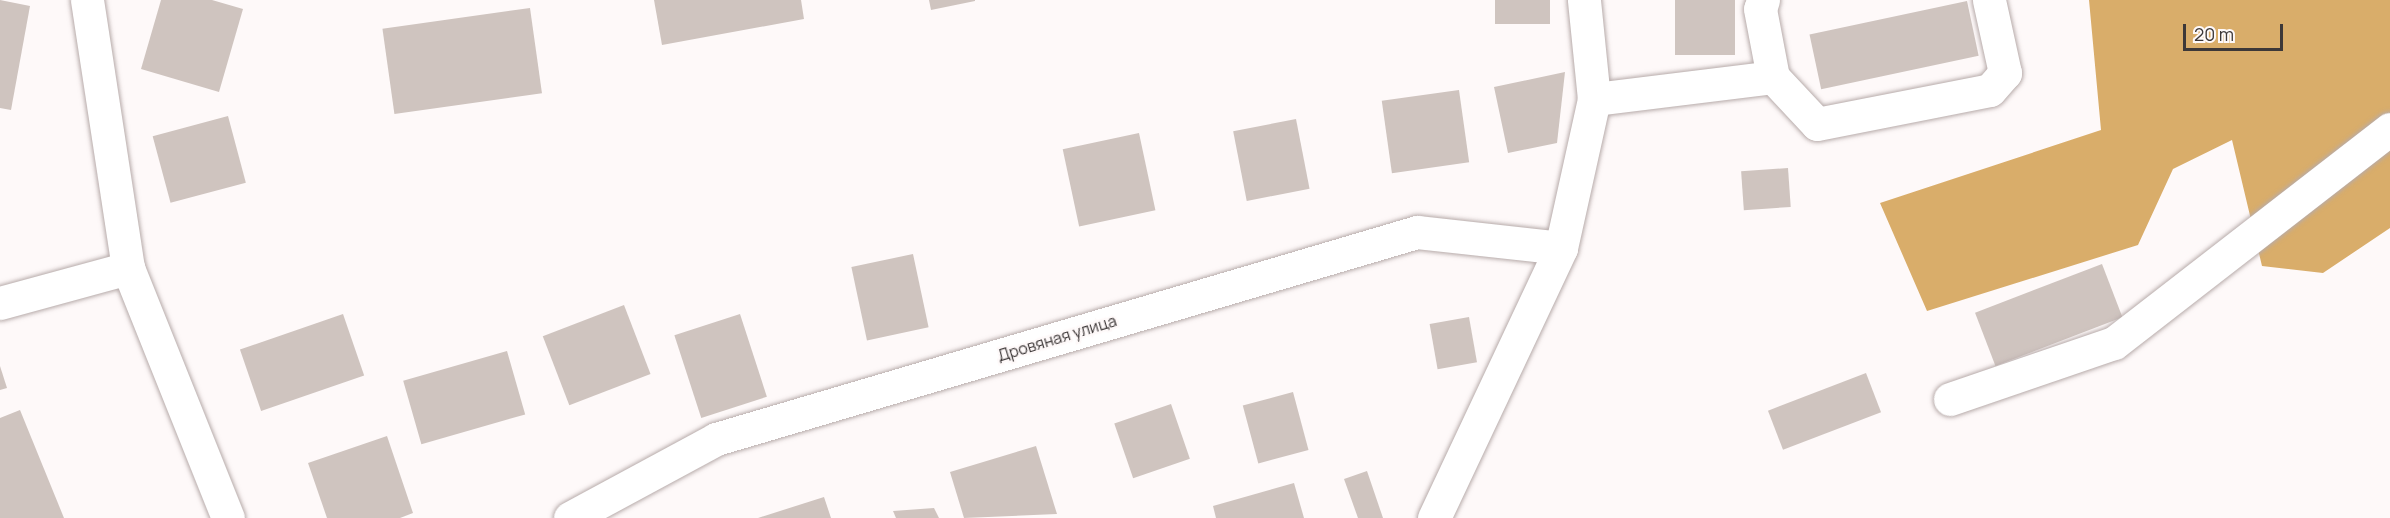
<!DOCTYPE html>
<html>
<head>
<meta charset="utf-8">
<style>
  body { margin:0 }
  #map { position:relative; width:2390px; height:518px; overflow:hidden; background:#fef9f9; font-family:Manrope,sans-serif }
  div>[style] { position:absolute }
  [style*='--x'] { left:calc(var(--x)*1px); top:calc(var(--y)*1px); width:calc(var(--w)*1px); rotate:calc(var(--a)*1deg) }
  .forest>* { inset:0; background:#d9ad6a }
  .building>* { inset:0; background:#cfc4bf; transform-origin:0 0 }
  .roads { filter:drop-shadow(0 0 2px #b7abaa) drop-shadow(0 0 2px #b7abaa) }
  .minor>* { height:33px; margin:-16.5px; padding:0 16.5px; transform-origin:16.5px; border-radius:16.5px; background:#fff }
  span { translate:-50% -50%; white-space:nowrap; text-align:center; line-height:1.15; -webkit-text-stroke:4.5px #fef9f9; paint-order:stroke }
  .street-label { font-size:16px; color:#3d3838 }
  .scale { position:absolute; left:2183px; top:24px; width:100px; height:27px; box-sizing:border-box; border:3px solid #3d3838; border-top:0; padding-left:8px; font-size:18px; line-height:21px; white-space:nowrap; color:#3d3838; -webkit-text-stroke:4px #fef9f9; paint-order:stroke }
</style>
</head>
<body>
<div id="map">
  <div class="forest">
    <div style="clip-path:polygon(2089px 0,2390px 0,2390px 228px,2323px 273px,2262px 266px,2232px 140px,2173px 169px,2138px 245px,1927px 311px,1880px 203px,2101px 130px)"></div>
  </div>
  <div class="building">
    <div style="clip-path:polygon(0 0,30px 6px,11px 110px,0 108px)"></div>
    <div style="clip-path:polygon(161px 0,212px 0,243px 9px,219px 92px,141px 69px)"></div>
    <div style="clip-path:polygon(654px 0,801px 0,804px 19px,662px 45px)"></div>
    <div style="clip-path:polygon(929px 0,975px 0,975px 1px,931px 10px)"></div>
    <div style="left:1495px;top:0;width:55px;height:24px"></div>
    <div style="left:1675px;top:0;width:60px;height:55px"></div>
    <div style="left:1967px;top:1px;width:56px;height:161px;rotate:78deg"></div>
    <div style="left:530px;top:8px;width:86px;height:149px;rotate:82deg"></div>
    <div style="clip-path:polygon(1565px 72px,1557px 143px,1508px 153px,1494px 87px)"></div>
    <div style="left:1459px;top:90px;width:73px;height:78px;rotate:82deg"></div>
    <div style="left:228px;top:116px;width:69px;height:78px;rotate:75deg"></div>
    <div style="left:1296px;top:119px;width:71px;height:64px;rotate:79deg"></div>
    <div style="left:1139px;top:133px;width:79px;height:78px;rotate:78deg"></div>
    <div style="left:1788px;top:168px;width:39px;height:47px;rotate:86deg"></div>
    <div style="left:913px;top:254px;width:75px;height:63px;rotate:78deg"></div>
    <div style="left:2102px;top:264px;width:57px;height:136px;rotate:69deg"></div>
    <div style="left:624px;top:305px;width:74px;height:87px;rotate:69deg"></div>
    <div style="left:343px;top:314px;width:65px;height:109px;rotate:71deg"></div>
    <div style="left:740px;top:314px;width:87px;height:69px;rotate:72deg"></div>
    <div style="left:1469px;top:317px;width:46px;height:40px;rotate:80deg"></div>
    <div style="left:507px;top:351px;width:66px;height:108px;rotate:74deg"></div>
    <div style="clip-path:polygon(0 366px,7px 388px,0 390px)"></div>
    <div style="left:1866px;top:373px;width:42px;height:105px;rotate:69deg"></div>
    <div style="left:1293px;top:392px;width:60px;height:52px;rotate:75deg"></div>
    <div style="left:1171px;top:404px;width:58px;height:60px;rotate:71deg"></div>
    <div style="clip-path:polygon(20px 410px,64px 518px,0 518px,0 418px)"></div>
    <div style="clip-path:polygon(387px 436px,413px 513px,400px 518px,327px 518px,308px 463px)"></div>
    <div style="clip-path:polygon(1036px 446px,1057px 514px,964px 518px,950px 472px)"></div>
    <div style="clip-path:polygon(1367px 471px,1383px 518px,1358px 518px,1344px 479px)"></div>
    <div style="clip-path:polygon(1294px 483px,1304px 518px,1216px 518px,1213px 506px)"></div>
    <div style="clip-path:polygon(824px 497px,831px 518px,758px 518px)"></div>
    <div style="clip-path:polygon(934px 508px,939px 518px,896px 518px,893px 511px)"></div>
  </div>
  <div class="roads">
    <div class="minor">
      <div style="--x:87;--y:0;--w:271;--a:81.3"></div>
      <div style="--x:128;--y:268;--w:269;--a:68.2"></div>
      <div style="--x:1763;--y:0;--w:9;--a:108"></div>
      <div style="--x:1760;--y:9;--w:69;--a:79.2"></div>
      <div style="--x:1773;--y:77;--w:64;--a:46.9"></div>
      <div style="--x:1817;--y:124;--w:176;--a:-11.1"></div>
      <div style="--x:1990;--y:90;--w:23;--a:-49"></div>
      <div style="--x:2005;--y:73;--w:75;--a:-102.4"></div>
      <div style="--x:1594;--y:99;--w:180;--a:-7"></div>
      <div style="--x:0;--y:303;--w:133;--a:-15.3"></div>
      <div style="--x:1950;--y:399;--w:173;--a:-18.9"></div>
      <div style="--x:2114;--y:343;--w:349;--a:-37.8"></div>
      <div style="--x:570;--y:518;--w:166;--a:-28.4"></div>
      <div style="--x:716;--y:439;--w:731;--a:-16.45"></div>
      <div style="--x:1417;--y:232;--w:145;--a:6.3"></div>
      <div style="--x:1434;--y:518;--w:298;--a:-64.8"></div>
      <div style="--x:1561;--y:248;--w:153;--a:-77.5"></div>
      <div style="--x:1594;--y:99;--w:100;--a:-95.8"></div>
    </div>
  </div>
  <div class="street-label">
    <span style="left:1057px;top:338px;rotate:-17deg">Дровяная улица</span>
  </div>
  <div class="scale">20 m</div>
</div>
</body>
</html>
